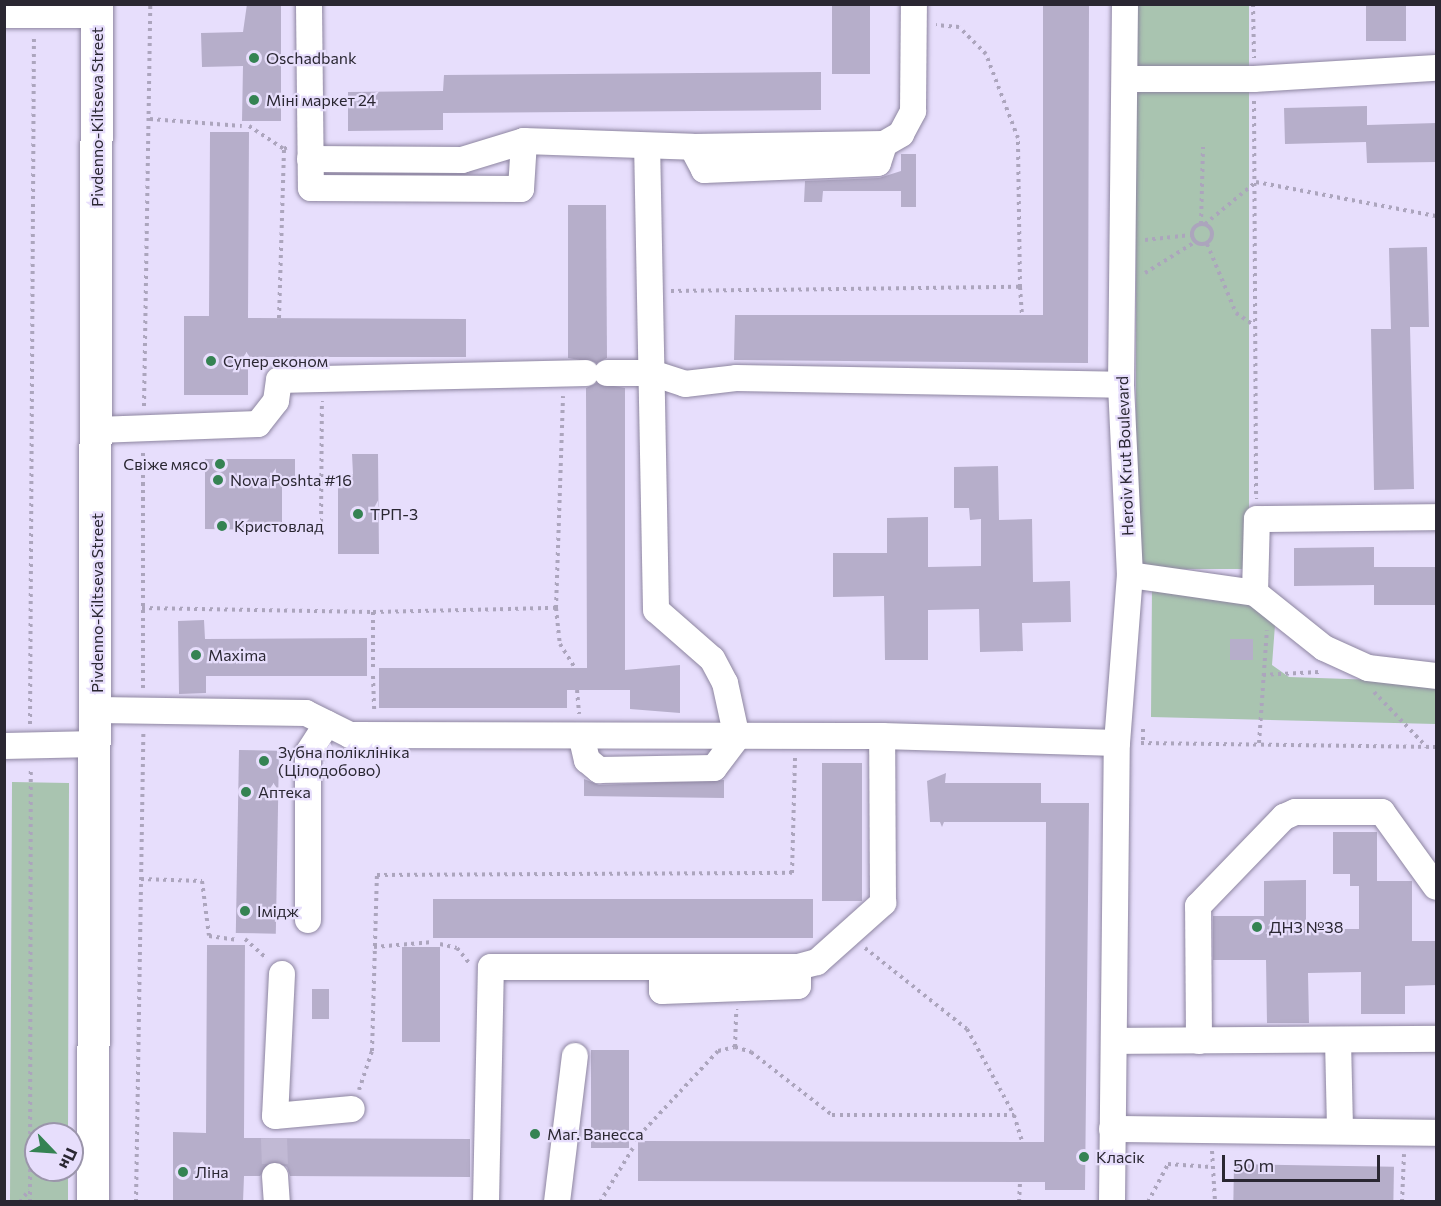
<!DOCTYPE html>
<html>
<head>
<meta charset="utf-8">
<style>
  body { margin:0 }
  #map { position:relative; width:1441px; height:1206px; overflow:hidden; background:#e7defc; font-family:Commissioner,sans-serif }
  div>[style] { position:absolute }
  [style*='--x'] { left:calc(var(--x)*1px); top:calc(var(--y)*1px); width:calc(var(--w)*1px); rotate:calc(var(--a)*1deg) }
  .green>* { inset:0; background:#a9c4b0; transform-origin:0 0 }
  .building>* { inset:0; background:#b6aeca; transform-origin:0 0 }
  .minor-tunnel>* { height:26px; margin-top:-13px; transform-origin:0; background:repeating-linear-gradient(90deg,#c1b9d4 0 26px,transparent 0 39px) }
  .path>* { height:4px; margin-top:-2px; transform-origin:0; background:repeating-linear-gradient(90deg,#aca5bd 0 3px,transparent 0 7.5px) }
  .path>.ring { margin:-2px; padding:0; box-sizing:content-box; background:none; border:4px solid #aca5bd; border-radius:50% }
  .roads { filter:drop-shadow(0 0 2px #8d85a0) drop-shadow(0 0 2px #8d85a0) }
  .minor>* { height:26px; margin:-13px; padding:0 13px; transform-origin:13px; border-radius:13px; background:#fff }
  .major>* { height:32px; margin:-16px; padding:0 16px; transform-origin:16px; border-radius:16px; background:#fff }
  .dots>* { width:16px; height:16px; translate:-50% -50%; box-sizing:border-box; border:3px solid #e7defc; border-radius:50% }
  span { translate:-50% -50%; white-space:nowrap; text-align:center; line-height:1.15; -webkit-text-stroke:4.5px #e7defc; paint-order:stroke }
  .poi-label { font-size:16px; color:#2a2732 }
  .left { translate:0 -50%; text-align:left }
  .right { translate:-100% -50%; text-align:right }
  .street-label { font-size:16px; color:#2a2732 }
  .frame { position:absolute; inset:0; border:6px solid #2a2732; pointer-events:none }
  .north { position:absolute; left:24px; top:1122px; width:60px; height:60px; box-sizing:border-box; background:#e7defc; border:2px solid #9b95ab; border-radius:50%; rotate:115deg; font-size:16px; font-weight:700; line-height:24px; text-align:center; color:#2a2732 }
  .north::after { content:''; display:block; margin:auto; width:21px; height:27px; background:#358353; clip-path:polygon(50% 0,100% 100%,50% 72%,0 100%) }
  .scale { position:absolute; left:1222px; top:1155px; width:158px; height:27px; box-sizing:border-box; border:3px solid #2a2732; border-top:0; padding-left:8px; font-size:18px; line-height:21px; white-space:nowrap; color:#2a2732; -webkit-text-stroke:4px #e7defc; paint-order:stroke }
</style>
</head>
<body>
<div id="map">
  <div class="green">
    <div style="left:1136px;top:5px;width:113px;height:564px"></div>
    <div style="clip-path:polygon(1152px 586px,1277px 598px,1272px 665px,1289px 677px,1436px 682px,1436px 724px,1151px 717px)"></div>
    <div style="clip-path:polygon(12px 782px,69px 783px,68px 1134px,36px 1134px,36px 1170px,68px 1170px,68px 1201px,10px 1201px)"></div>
  </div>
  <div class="building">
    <div style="clip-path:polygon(247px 4px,281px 4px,281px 121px,242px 121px,243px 66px,202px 67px,201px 33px,243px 32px)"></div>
    <div style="left:832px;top:4px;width:38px;height:70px"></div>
    <div style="clip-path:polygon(1043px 4px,1089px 4px,1088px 363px,734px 360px,735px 315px,1043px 315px)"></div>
    <div style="left:1366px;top:4px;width:40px;height:37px"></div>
    <div style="clip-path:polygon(821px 72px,821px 110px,443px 113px,443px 130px,348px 131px,348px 92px,443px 91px,444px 75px)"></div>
    <div style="clip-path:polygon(1367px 106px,1367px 125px,1437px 123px,1437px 162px,1367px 163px,1366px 142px,1285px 144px,1284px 108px)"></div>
    <div style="clip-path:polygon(210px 132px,249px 132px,248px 318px,466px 319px,466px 357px,248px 357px,248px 395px,184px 395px,184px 316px,209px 316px)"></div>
    <div style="clip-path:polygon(901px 154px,916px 154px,916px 207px,901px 207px,901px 191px,823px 191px,822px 202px,804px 202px,805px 181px,879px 178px,901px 171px)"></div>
    <div style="clip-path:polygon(568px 205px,606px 205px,607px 358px,597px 363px,568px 358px)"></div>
    <div style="clip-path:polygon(1427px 247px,1429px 327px,1410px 327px,1414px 489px,1374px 490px,1371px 329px,1391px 329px,1389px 248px)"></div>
    <div style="clip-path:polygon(597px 383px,625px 388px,625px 670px,680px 665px,680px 713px,630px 709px,630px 690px,567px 690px,567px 708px,379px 708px,379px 668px,587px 668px,586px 388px)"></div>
    <div style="clip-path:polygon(352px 454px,378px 454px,379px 554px,338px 554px,338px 475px,353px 474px)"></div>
    <div style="clip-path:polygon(205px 459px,295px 459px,295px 478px,282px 478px,282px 530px,205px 529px)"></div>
    <div style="clip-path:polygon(998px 466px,999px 520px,1032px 519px,1033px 582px,1070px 581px,1071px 622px,1022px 623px,1023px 651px,980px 652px,979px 609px,928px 610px,928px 660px,885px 660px,884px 596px,833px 597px,833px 553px,887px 553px,887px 518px,928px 517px,928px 567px,981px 566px,981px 519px,970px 520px,969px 508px,954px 508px,954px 467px)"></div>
    <div style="clip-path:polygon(1374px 547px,1374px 567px,1437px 567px,1437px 605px,1374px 605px,1374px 585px,1294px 586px,1294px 548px)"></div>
    <div style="clip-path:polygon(204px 620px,205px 639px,367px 638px,367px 676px,206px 676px,206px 693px,179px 694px,178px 621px)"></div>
    <div style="left:1230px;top:639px;width:23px;height:21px"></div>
    <div style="left:239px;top:750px;width:40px;height:183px;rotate:1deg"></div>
    <div style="left:822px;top:763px;width:40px;height:138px"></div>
    <div style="clip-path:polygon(946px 773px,945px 783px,1041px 783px,1041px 803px,1089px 803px,1085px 1190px,1045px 1190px,1045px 1182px,638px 1181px,638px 1141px,1044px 1142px,1046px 822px,944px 822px,942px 827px,940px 822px,930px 822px,927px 781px)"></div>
    <div style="clip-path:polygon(584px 779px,599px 785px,724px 780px,724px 798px,584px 796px)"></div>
    <div style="clip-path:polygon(1333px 832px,1377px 832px,1377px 881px,1412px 881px,1412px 941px,1437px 941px,1437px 985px,1405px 986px,1405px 1014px,1361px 1014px,1361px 972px,1308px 973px,1309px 1023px,1267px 1023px,1266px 960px,1213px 960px,1213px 916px,1264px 916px,1264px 881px,1306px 880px,1306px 929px,1359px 929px,1359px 886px,1350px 886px,1350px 874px,1333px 874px)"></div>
    <div style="left:433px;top:899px;width:380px;height:39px"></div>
    <div style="clip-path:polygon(207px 945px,245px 945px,244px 1138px,470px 1139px,470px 1177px,290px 1176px,287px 1167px,273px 1161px,260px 1176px,244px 1176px,243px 1202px,173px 1202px,173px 1132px,206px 1133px)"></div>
    <div style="left:402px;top:947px;width:38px;height:95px"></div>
    <div style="left:312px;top:989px;width:17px;height:30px"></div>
    <div style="left:591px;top:1050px;width:38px;height:98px"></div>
    <div style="left:1234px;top:1164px;width:160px;height:38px;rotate:1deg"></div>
  </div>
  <div class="minor-tunnel">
    <div style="--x:274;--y:1138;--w:38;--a:88"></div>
  </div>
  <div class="path">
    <div style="--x:1253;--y:4;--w:54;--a:88.9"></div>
    <div style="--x:1254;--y:101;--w:398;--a:89.7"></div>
    <div style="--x:150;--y:119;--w:92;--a:4.4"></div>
    <div style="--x:249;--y:126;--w:42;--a:33.3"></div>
    <div class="ring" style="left:1192px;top:224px;width:16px;height:16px"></div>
    <div style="--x:1201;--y:224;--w:77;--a:-88.5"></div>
    <div style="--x:1205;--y:224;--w:66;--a:-39.5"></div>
    <div style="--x:1256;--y:182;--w:183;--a:10.7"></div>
    <div style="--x:1145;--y:240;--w:46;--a:-6.2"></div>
    <div style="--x:1207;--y:244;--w:75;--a:67.2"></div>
    <div style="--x:1236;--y:313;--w:22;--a:34"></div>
    <div style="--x:1145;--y:273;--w:59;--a:-31.8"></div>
    <div style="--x:1020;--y:287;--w:28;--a:86"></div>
    <div style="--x:671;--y:291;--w:349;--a:-0.7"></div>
    <div style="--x:1020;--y:287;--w:149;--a:-90.8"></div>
    <div style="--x:1018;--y:138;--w:90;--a:-110.9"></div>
    <div style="--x:986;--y:54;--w:38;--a:-135"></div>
    <div style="--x:959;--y:27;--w:23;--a:-175"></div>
    <div style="--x:279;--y:318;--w:169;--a:-88.3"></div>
    <div style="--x:284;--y:149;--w:6;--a:-31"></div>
    <div style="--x:144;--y:406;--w:402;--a:-89.1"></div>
    <div style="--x:321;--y:529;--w:128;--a:-89.6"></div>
    <div style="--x:142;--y:608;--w:231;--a:1"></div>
    <div style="--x:373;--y:612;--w:183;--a:-1.3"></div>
    <div style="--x:556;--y:608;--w:36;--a:84"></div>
    <div style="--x:560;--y:644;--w:28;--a:58"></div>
    <div style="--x:556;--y:608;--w:212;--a:-88.1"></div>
    <div style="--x:373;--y:612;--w:56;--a:90"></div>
    <div style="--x:1263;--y:675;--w:56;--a:-3.1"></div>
    <div style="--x:373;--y:676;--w:37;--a:88"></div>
    <div style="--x:143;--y:688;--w:239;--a:-90"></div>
    <div style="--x:577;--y:690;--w:24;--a:85"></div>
    <div style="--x:1374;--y:692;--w:76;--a:46.1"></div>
    <div style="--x:30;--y:724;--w:689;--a:-89.67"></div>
    <div style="--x:1143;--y:729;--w:14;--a:90"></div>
    <div style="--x:1141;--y:743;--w:295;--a:0.8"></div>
    <div style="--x:1259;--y:743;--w:113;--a:-86"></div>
    <div style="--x:141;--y:879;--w:61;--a:1.9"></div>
    <div style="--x:202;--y:881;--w:55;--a:82.7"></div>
    <div style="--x:209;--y:936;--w:29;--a:8"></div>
    <div style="--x:245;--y:939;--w:30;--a:42"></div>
    <div style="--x:440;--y:944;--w:17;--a:13"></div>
    <div style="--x:457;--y:948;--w:19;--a:51"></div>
    <div style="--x:374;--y:947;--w:59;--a:-4.8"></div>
    <div style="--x:865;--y:948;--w:130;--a:38.5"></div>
    <div style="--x:967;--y:1029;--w:98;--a:61.3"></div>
    <div style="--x:1014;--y:1115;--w:28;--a:73"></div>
    <div style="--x:735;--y:1047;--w:17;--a:17"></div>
    <div style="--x:751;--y:1052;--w:103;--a:37.9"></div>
    <div style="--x:832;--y:1115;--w:182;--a:0"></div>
    <div style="--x:359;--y:1090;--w:41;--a:-71.6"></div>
    <div style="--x:372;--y:1051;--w:176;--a:-88.4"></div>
    <div style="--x:377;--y:875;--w:415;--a:-0.3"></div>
    <div style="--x:792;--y:873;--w:115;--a:-88.5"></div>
    <div style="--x:634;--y:1141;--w:123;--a:-47"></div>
    <div style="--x:718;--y:1051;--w:17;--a:-13"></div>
    <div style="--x:735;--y:1047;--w:38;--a:-88"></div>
    <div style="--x:1212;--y:1151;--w:51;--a:86.6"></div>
    <div style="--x:20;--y:1202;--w:15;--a:-53"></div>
    <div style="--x:30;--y:1202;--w:435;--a:-89.9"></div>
    <div style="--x:136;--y:1202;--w:471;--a:-89.1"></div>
    <div style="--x:600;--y:1202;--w:63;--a:-58.6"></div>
    <div style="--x:1019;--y:1202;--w:20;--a:-87"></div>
    <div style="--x:1148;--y:1202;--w:43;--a:-62.2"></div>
    <div style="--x:1168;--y:1164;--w:43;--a:4"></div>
    <div style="--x:1402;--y:1202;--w:48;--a:-87.6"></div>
  </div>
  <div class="roads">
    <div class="minor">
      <div style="--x:309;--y:4;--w:184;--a:89.4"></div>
      <div style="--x:311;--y:188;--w:210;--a:0.3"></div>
      <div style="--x:521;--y:189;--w:48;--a:-86.4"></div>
      <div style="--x:1125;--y:4;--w:381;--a:90.6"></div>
      <div style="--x:1121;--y:385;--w:190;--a:87.3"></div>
      <div style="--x:1130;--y:575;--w:126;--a:8.2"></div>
      <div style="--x:1255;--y:593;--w:88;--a:38.6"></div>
      <div style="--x:1324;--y:648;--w:48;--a:24.4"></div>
      <div style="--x:1368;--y:668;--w:68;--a:6.7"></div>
      <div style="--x:4;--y:15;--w:93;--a:0"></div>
      <div style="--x:1125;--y:79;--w:129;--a:0"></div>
      <div style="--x:1254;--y:79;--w:182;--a:-3.5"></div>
      <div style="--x:692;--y:147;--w:26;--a:62"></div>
      <div style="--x:704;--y:170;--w:174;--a:-2.3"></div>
      <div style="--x:878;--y:163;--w:20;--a:-72"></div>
      <div style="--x:310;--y:159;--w:152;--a:0.4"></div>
      <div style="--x:462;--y:160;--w:65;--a:-17"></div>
      <div style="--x:524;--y:141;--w:168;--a:2"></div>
      <div style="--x:692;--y:147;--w:192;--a:-0.9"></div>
      <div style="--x:884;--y:144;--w:20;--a:-30"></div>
      <div style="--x:901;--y:134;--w:26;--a:-62"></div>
      <div style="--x:913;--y:111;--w:107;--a:-89.5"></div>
      <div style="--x:607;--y:373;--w:45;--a:0"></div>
      <div style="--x:652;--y:373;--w:35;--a:18"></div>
      <div style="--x:685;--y:384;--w:51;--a:-6.7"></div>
      <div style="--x:736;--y:378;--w:385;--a:1"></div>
      <div style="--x:97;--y:430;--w:161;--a:-2.1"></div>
      <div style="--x:258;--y:424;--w:29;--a:-52"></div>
      <div style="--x:276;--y:401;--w:21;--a:-82"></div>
      <div style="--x:279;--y:380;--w:307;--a:-1.3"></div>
      <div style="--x:1255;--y:593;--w:74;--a:-88.5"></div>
      <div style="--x:1257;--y:519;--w:179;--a:-0.6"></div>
      <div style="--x:97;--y:710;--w:209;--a:0.8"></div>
      <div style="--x:306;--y:713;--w:49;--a:26.6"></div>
      <div style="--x:350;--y:735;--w:532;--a:0.11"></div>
      <div style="--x:882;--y:736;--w:235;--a:1.7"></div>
      <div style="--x:582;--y:739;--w:22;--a:77"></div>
      <div style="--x:587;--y:760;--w:16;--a:40"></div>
      <div style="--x:599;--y:770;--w:115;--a:-1"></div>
      <div style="--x:714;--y:768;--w:38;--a:-53"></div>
      <div style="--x:737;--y:738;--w:56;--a:-102.3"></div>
      <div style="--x:725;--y:683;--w:27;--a:-118"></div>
      <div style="--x:712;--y:659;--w:74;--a:-138.8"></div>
      <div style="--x:656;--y:610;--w:464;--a:-91.1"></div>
      <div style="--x:4;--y:746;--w:93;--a:-1.2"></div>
      <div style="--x:308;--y:920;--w:167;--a:-90"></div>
      <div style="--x:308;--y:753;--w:35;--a:-57"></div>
      <div style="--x:662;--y:968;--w:23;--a:90"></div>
      <div style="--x:662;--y:991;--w:136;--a:-2.1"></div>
      <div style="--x:798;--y:986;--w:19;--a:-90"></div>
      <div style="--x:282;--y:974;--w:142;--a:92.8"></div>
      <div style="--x:275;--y:1116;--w:77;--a:-5.2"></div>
      <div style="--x:1338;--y:1040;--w:91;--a:88.7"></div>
      <div style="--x:1114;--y:1041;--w:322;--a:-0.4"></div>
      <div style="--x:1199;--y:1041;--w:135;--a:-90.4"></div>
      <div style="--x:1198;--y:906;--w:124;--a:-46"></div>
      <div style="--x:1284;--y:817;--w:12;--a:-24"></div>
      <div style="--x:1295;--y:812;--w:87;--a:0"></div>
      <div style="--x:1382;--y:812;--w:92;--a:54.2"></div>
      <div style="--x:1112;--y:1129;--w:324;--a:0.7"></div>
      <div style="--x:275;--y:1176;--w:26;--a:86"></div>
      <div style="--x:486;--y:1202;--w:235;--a:-88.8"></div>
      <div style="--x:491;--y:967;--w:307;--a:0"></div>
      <div style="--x:798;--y:967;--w:20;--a:-15"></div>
      <div style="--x:817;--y:962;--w:89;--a:-41.8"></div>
      <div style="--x:883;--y:903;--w:167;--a:-90.3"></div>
      <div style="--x:557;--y:1202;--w:147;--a:-83"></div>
      <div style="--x:1112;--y:1202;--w:459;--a:-89.4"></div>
      <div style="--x:1117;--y:743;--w:169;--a:-85.6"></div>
    </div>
    <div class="major">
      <div style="--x:93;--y:1202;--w:1198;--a:-89.81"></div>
    </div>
  </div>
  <div class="dots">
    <div style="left:254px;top:58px;background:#358353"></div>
    <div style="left:254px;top:100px;background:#358353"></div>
    <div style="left:211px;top:361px;background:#358353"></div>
    <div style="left:220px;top:464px;background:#358353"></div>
    <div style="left:218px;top:480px;background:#358353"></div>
    <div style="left:358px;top:514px;background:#358353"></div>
    <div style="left:222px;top:526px;background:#358353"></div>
    <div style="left:196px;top:655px;background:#358353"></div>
    <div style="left:264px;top:761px;background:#358353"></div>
    <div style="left:246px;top:792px;background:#358353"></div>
    <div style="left:245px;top:911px;background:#358353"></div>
    <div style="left:1257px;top:927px;background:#358353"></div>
    <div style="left:535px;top:1134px;background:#358353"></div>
    <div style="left:1084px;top:1157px;background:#358353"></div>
    <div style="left:183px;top:1172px;background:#358353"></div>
  </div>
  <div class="poi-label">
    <span class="left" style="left:266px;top:58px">Oschadbank</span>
    <span class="left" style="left:266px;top:100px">Міні маркет 24</span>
    <span class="left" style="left:223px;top:361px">Супер економ</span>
    <span class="right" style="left:208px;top:464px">Свіже мясо</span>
    <span class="left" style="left:230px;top:480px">Nova Poshta #16</span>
    <span class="left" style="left:370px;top:514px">ТРП-3</span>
    <span class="left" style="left:234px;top:526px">Кристовлад</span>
    <span class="left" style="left:208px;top:655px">Maxima</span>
    <span class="left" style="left:278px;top:761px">Зубна поліклініка<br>(Цілодобово)</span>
    <span class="left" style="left:258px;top:792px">Аптека</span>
    <span class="left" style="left:257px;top:911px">Імідж</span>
    <span class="left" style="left:1269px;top:927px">ДНЗ №38</span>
    <span class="left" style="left:547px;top:1134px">Маг. Ванесса</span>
    <span class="left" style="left:1096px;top:1157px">Класік</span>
    <span class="left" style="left:195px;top:1172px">Ліна</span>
  </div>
  <div class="street-label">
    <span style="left:97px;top:117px;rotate:-90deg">Pivdenno-Kiltseva Street</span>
    <span style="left:1125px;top:456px;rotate:-92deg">Heroiv Krut Boulevard</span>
    <span style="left:97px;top:603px;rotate:-90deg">Pivdenno-Kiltseva Street</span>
  </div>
  <div class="frame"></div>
  <div class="north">Пн</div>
  <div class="scale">50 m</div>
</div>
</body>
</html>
